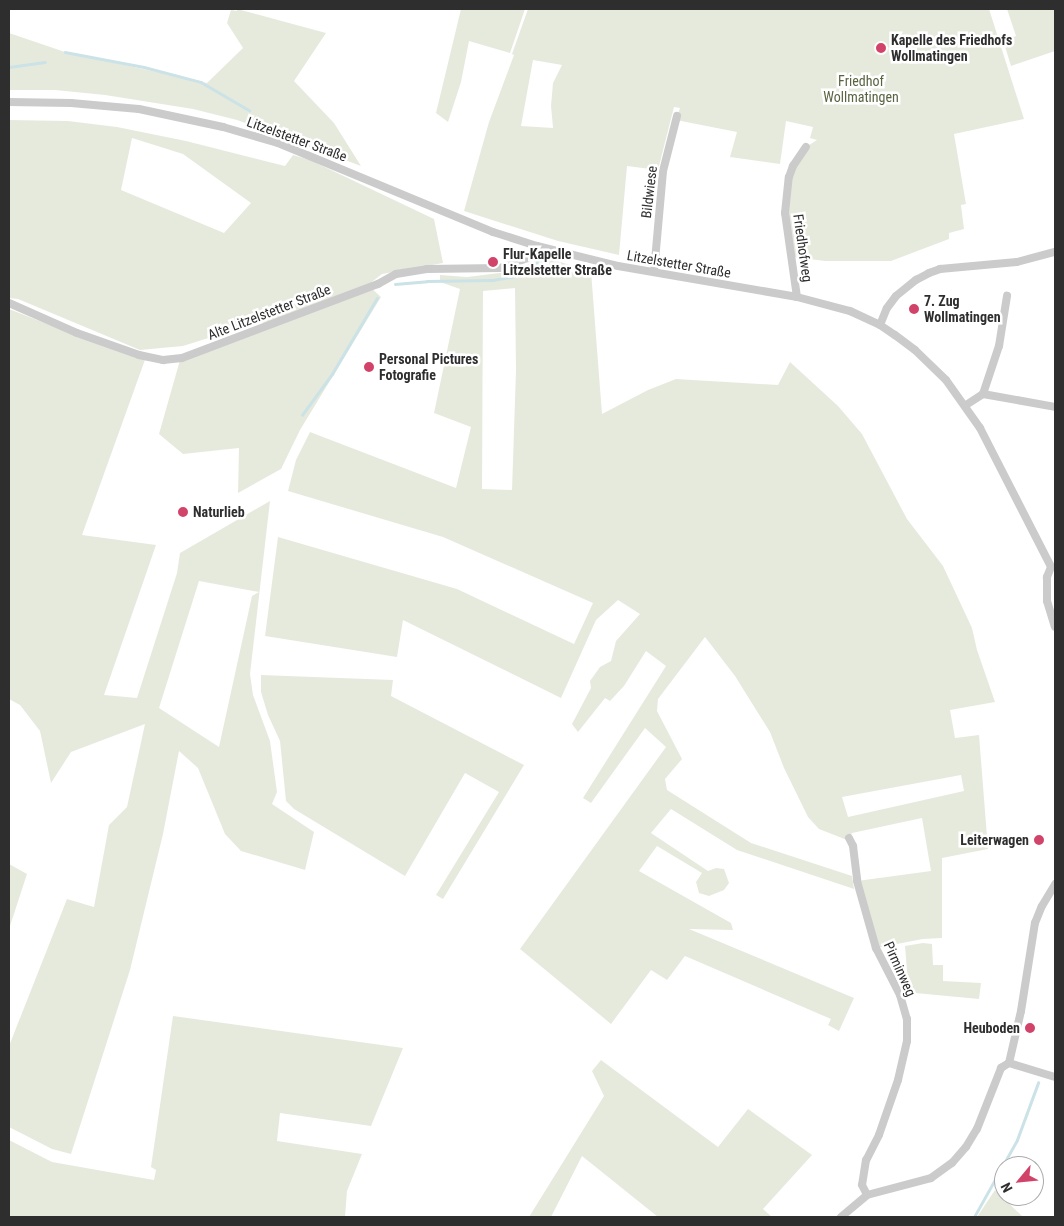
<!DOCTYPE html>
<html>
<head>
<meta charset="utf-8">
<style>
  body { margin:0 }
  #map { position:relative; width:1064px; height:1226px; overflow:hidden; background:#fff; font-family:"Roboto Condensed",sans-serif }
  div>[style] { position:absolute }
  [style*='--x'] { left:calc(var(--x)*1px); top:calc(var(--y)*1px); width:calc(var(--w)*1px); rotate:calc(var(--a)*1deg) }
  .green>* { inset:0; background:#e6eadd }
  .stream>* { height:2.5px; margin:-1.25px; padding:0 1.25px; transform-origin:1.25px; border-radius:1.25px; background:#cbe2e7 }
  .street>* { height:8px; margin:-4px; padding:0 4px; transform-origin:4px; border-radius:4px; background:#cbcbcb }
  .dots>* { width:14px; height:14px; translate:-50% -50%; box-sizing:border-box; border:2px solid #fff; border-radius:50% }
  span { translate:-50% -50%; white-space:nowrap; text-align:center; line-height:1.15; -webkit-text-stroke:5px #fff; paint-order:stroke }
  .poi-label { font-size:14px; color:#2e2e2e; font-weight:700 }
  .left { translate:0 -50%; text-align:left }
  .right { translate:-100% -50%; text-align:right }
  .park-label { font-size:14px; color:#586440 }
  .street-label { font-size:14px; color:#2e2e2e }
  .frame { position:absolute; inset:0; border:10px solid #2e2e2e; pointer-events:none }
  .north { position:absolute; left:994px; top:1156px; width:50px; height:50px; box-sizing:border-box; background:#fff; border:1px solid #ababab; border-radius:50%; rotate:242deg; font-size:14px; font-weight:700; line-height:20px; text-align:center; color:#2e2e2e }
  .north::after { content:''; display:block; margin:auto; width:18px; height:22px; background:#d14369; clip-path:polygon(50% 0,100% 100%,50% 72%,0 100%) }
</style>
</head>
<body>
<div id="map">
  <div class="green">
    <div style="clip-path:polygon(237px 9px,326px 33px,294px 81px,334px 123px,361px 166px,237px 120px,193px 109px,105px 95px,55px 90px,9px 90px,9px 33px,65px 52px,207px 83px,243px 48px,227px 23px,231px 10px,237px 11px)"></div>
    <div style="clip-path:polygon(461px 9px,525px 9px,510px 53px,469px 41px,461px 82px,448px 122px,436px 113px)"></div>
    <div style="clip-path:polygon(evenodd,528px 9px,989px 9px,1024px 119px,954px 134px,966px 204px,961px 205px,964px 229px,949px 233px,949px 239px,891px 261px,825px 261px,794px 257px,787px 235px,789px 177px,806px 147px,817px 140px,810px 138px,813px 127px,786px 121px,780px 164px,730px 157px,737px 132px,676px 120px,680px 108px,674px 107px,658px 170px,627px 166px,619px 255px,558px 241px,464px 211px,489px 122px,514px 55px,512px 54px,528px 9px,533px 60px,562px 65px,553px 83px,551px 106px,553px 128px,521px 126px,533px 60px)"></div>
    <div style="clip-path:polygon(1007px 9px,1055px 9px,1055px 51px,1011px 66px,1003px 40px,1016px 36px)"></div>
    <div style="clip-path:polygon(evenodd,9px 120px,68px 121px,117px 127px,186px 141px,285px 166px,293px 155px,310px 160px,434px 219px,443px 263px,382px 274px,368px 285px,381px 297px,300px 430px,281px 469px,238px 493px,239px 448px,183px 454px,159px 434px,180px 360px,263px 324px,262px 321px,183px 346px,140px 350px,18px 299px,9px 298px,9px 120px,132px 138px,183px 154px,251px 203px,224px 233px,121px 190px,132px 138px)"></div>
    <div style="clip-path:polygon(evenodd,543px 257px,591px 271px,602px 414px,648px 390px,676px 379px,778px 385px,790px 362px,838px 406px,862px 434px,907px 519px,943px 566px,972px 628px,977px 650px,995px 702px,950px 710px,955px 738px,979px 735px,988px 849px,942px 858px,942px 938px,923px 939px,876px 948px,857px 881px,931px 871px,922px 818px,852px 833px,847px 840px,819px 829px,808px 817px,784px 768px,770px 732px,735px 676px,705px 637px,658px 699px,657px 711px,682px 759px,665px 779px,667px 790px,751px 843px,852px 876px,854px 889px,737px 850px,671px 809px,651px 833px,708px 871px,716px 868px,724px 869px,729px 883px,724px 890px,709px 896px,699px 893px,696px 882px,702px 873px,657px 846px,639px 871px,731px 923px,733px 930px,689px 929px,854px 998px,839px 1031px,828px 1025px,831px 1019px,685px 956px,667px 980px,651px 970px,611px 1024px,520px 949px,666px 747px,645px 728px,591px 803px,583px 798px,666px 666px,646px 651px,624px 686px,610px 701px,605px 698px,578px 732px,572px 724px,591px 688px,590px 681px,600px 667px,611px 661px,616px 641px,640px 614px,618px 600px,596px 620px,561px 698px,403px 620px,397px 657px,265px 636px,278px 537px,457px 589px,574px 644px,593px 603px,443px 537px,288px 491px,296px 460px,310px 432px,456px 488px,471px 427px,434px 413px,460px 289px,440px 282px,440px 275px,467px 277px,515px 271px,543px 257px,515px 288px,516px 370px,512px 490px,482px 489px,483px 291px,515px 288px,543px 257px,961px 775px,964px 791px,848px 817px,842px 797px,961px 775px)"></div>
    <div style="clip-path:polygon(evenodd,9px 309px,75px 335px,146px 357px,82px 535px,156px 545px,104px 695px,137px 698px,177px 573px,180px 553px,270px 501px,250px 674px,253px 695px,270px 741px,277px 792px,272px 804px,314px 832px,305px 870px,241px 851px,225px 834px,198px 768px,179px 751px,163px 834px,130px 970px,71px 1154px,52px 1149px,9px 1127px,9px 1046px,67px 899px,94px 907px,109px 825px,127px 807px,145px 724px,71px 752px,51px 783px,40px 731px,20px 705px,9px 699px,9px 309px,199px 581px,259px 592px,252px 596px,219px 747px,159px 708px,199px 581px)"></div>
    <div style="clip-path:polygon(261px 675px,393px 680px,391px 696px,524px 765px,443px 899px,436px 895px,499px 792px,465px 773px,405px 876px,294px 809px,286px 801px,280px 741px,268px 715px,261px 692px)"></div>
    <div style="clip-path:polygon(9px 864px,27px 874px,9px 929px)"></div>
    <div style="clip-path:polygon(923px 943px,932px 944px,933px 965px,943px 965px,943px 981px,981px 983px,979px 999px,915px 993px,908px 984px,905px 946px)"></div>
    <div style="clip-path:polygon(173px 1016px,403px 1048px,371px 1126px,280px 1113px,277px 1141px,362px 1154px,347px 1191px,345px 1217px,9px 1217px,9px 1140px,52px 1162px,154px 1180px,156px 1170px,151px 1167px)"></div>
    <div style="clip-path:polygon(601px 1060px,718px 1147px,748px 1109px,812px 1155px,763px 1209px,772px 1217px,658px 1217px,582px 1156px,551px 1217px,529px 1217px,604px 1096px,592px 1071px)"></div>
    <div style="clip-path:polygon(995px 1190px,1022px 1216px,1022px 1217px,977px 1217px)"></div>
  </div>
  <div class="stream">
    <div style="--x:65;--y:52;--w:80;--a:10.8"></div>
    <div style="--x:144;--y:67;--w:59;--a:14.7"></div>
    <div style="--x:201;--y:82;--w:56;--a:30.3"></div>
    <div style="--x:9;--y:67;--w:36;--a:-8"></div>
    <div style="--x:395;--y:284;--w:32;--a:-5"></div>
    <div style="--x:427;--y:281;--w:66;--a:-0.9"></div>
    <div style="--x:493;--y:280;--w:27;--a:-10"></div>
    <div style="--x:520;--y:275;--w:29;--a:-38"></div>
    <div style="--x:302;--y:415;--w:51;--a:-53.8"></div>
    <div style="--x:332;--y:374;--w:88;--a:-59.4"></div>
    <div style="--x:974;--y:1217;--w:88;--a:-60.8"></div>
    <div style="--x:1017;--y:1140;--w:61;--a:-69.8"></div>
  </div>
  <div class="street">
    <div style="--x:9;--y:102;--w:62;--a:0.9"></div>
    <div style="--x:71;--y:103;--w:68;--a:5"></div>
    <div style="--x:139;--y:109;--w:86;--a:12.1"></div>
    <div style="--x:223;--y:127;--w:57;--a:16.2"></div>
    <div style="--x:278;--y:143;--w:233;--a:22.5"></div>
    <div style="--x:493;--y:232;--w:46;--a:17.7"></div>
    <div style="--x:537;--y:246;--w:83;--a:13.9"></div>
    <div style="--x:618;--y:266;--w:182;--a:9.8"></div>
    <div style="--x:797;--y:297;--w:55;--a:14.8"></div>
    <div style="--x:850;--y:311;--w:33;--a:25"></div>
    <div style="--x:880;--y:325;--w:18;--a:34"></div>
    <div style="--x:895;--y:335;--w:25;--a:37"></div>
    <div style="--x:915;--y:350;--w:43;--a:44.1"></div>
    <div style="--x:946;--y:380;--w:59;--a:54.7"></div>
    <div style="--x:980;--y:428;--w:156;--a:62.9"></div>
    <div style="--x:654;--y:272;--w:101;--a:-84.9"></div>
    <div style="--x:663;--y:171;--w:57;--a:-75.7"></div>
    <div style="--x:797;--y:297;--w:85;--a:-98.1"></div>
    <div style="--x:785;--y:213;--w:36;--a:-84"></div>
    <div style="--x:789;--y:177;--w:12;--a:-70"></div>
    <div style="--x:793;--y:166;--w:23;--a:-56"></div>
    <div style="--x:9;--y:303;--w:74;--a:23.8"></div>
    <div style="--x:77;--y:333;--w:66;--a:19.5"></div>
    <div style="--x:139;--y:355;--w:25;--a:12"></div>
    <div style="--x:163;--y:360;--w:19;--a:-6"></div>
    <div style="--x:182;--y:358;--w:210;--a:-20.7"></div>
    <div style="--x:378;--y:284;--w:21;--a:-29"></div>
    <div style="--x:396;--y:274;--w:31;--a:-9"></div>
    <div style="--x:427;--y:269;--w:73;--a:-0.8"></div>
    <div style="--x:500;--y:268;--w:30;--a:-20"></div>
    <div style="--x:528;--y:258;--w:15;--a:-53"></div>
    <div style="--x:880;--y:325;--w:18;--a:-68"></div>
    <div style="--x:887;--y:308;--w:15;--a:-53"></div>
    <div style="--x:896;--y:296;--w:26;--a:-39"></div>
    <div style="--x:916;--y:280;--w:15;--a:-28"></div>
    <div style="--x:929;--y:273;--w:12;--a:-20"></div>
    <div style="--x:940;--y:269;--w:77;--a:-5.2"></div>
    <div style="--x:1017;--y:262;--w:39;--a:-15"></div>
    <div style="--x:983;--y:394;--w:51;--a:-71.6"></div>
    <div style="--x:999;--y:346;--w:51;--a:-80.9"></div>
    <div style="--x:983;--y:394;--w:73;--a:10.2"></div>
    <div style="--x:966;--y:405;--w:20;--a:-33"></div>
    <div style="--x:1051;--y:567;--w:11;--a:112"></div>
    <div style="--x:1047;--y:577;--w:24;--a:90"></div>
    <div style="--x:1047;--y:601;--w:27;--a:73"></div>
    <div style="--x:849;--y:838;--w:9;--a:63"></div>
    <div style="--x:853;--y:846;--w:35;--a:83"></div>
    <div style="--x:857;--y:881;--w:70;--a:74.2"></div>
    <div style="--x:876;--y:948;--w:53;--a:62.9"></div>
    <div style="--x:900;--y:995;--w:25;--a:74"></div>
    <div style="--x:907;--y:1019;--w:22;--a:90"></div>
    <div style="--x:907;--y:1041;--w:40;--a:103"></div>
    <div style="--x:898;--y:1080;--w:58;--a:109.1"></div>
    <div style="--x:879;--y:1135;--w:28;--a:117"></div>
    <div style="--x:866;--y:1160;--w:25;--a:99"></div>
    <div style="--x:862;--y:1185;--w:11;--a:63"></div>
    <div style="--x:1009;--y:1063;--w:53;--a:-77"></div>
    <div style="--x:1021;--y:1011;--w:89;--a:-81"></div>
    <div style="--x:1035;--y:923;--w:18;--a:-68"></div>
    <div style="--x:1042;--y:906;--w:26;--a:-59"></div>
    <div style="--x:841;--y:1217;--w:34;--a:-40"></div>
    <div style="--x:867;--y:1195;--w:66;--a:-14.9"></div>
    <div style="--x:931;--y:1178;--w:26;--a:-36"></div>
    <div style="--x:952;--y:1163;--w:21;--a:-49"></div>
    <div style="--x:966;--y:1147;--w:21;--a:-59"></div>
    <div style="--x:977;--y:1129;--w:66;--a:-68.5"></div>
    <div style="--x:1001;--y:1068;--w:9;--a:-32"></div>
    <div style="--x:1009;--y:1063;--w:48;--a:16.9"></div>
  </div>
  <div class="dots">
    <div style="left:881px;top:48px;background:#d14369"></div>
    <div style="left:493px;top:262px;background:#d14369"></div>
    <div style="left:914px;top:309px;background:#d14369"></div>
    <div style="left:369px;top:367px;background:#d14369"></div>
    <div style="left:183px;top:512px;background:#d14369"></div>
    <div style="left:1039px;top:840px;background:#d14369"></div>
    <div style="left:1030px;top:1028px;background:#d14369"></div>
  </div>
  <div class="poi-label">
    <span class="left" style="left:891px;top:48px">Kapelle des Friedhofs<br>Wollmatingen</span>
    <span class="left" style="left:503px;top:262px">Flur-Kapelle<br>Litzelstetter Straße</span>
    <span class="left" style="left:924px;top:309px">7. Zug<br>Wollmatingen</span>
    <span class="left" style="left:379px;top:367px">Personal Pictures<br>Fotografie</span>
    <span class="left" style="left:193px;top:512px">Naturlieb</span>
    <span class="right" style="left:1029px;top:840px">Leiterwagen</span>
    <span class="right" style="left:1020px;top:1028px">Heuboden</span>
  </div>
  <div class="park-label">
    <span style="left:861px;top:89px">Friedhof<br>Wollmatingen</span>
  </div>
  <div class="street-label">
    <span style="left:297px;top:139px;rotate:20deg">Litzelstetter Straße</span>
    <span style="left:649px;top:192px;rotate:-83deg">Bildwiese</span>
    <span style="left:803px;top:248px;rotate:82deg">Friedhofweg</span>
    <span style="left:679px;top:264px;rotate:10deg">Litzelstetter Straße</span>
    <span style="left:269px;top:312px;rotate:-21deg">Alte Litzelstetter Straße</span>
    <span style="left:900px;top:969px;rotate:66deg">Pirminweg</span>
  </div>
  <div class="frame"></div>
  <div class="north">N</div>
</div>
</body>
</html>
